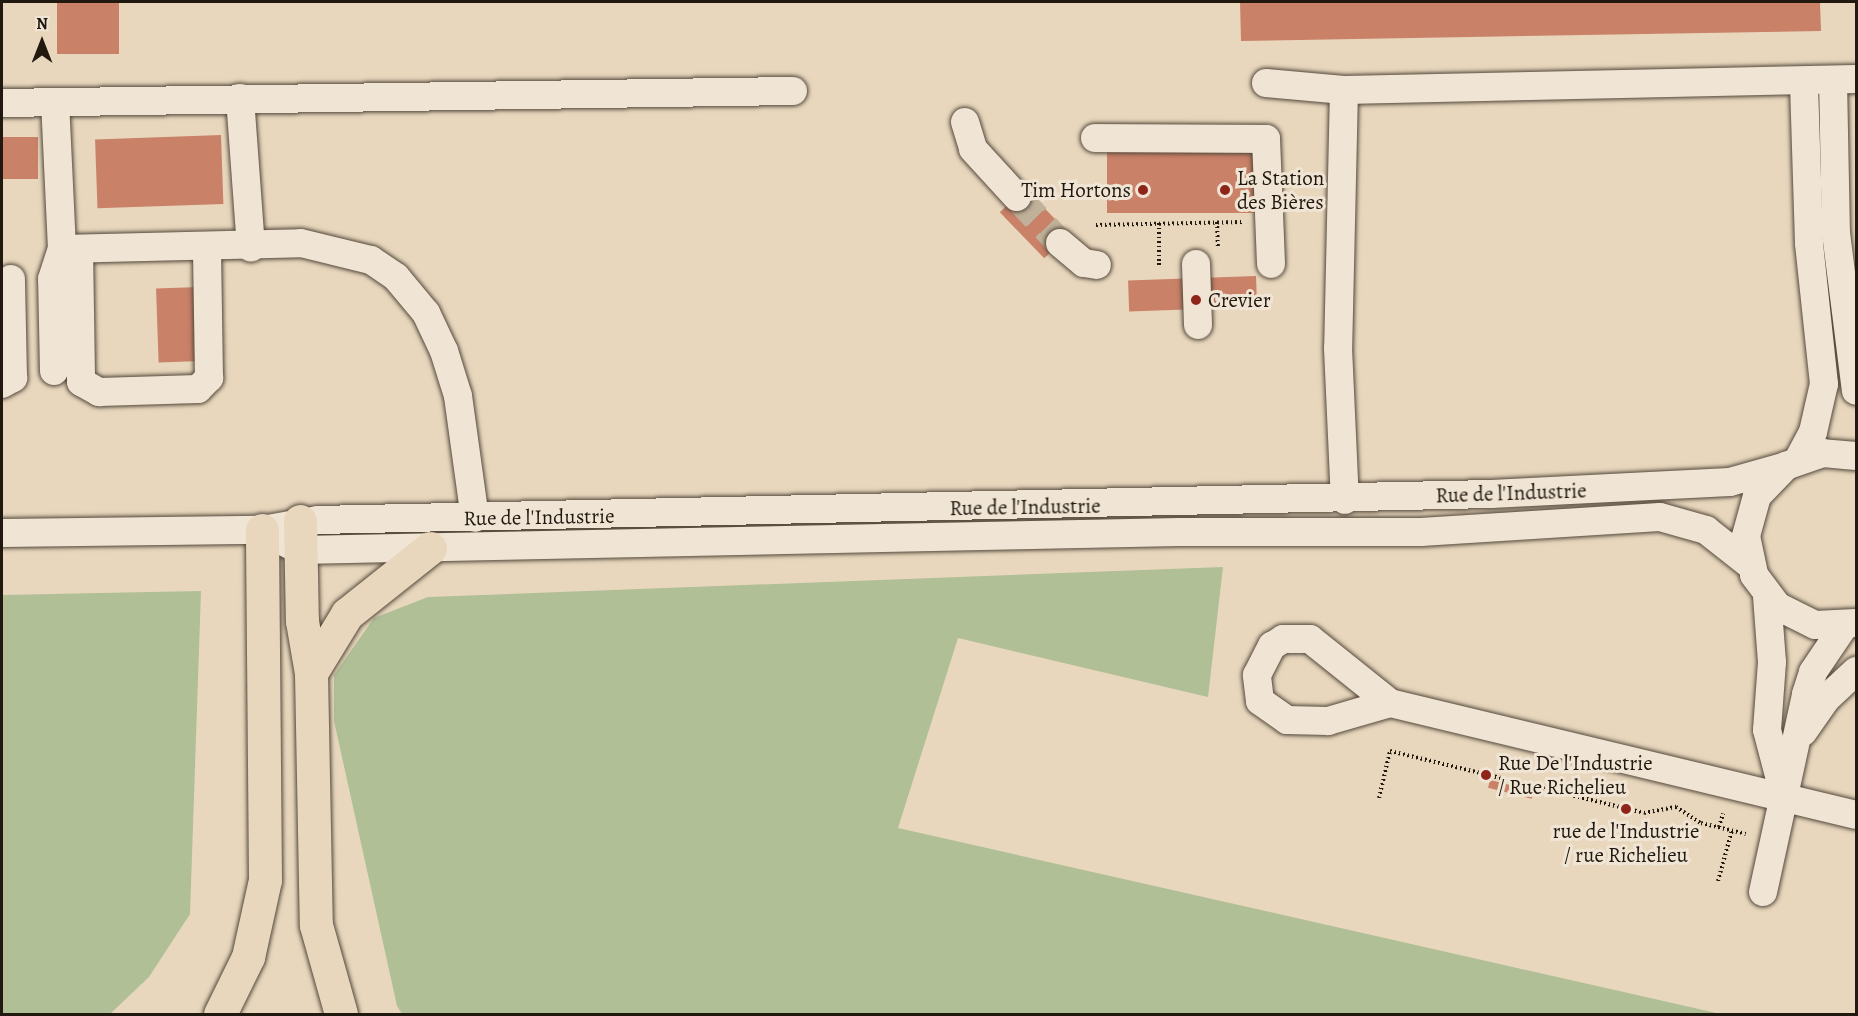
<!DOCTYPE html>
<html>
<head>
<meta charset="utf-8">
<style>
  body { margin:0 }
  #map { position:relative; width:1858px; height:1016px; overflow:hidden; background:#e8d7bd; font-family:Alegreya,serif }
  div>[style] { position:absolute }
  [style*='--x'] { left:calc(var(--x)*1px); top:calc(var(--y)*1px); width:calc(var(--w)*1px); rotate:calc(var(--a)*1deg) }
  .green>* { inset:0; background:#b0bf96 }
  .building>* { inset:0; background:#c98168; transform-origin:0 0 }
  .minor-tunnel>* { height:28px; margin-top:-14px; transform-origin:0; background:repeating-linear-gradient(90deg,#c0b19a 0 28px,transparent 0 42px) }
  .path>* { height:4px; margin-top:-2px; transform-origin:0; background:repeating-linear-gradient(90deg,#211910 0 1.5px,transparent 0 4.5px) }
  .roads { filter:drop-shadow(0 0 2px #53483b) drop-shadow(0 0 2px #53483b) }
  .minor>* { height:28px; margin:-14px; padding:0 14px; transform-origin:14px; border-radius:14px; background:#f0e5d4 }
  .highway>* { height:33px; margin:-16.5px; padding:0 16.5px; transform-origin:16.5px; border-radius:16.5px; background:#e8d7bd }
  .dots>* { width:16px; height:16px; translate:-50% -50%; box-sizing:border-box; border:3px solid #f0e5d4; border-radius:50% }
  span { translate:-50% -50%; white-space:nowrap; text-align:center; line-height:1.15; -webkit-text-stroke:6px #f0e5d4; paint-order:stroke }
  .poi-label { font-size:21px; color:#211910 }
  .left { translate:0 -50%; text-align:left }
  .right { translate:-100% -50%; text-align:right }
  .street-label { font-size:21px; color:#211910 }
  .frame { position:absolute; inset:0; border:3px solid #211910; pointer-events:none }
  .north { position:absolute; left:12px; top:12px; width:60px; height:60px; -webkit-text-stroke:4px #f0e5d4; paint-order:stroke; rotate:0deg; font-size:16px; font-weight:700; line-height:24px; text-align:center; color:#211910 }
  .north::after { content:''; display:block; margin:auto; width:21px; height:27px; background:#211910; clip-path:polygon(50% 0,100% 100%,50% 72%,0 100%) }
</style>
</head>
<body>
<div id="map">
  <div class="green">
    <div style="clip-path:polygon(1223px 567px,1208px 697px,958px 638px,898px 828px,1721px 1014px,402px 1014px,397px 1006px,334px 721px,334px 675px,374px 618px,428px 597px)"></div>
    <div style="clip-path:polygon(201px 591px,190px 914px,149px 977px,110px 1014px,2px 1014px,2px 595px)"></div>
  </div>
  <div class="building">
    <div style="left:57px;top:2px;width:62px;height:52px"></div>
    <div style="clip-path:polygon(1240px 2px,1820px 2px,1821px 31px,1241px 41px)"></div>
    <div style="left:221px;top:135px;width:69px;height:126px;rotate:88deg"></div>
    <div style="left:38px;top:137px;width:42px;height:36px;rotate:90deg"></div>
    <div style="left:1107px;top:146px;width:155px;height:67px"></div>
    <div style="left:1025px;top:188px;width:64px;height:35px;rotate:46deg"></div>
    <div style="left:1256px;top:276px;width:31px;height:128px;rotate:88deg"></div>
    <div style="left:199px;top:287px;width:74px;height:43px;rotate:88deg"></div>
    <div style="left:1490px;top:780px;width:45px;height:8px;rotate:14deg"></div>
  </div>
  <div class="minor-tunnel">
    <div style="--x:1017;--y:197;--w:63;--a:46.9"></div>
  </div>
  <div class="path">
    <div style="--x:1217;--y:222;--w:24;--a:88"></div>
    <div style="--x:1159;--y:223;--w:42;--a:90"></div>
    <div style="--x:1096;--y:225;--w:147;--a:-1.2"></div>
    <div style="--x:1379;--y:798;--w:48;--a:-76.8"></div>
    <div style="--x:1390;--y:751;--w:261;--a:13.7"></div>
    <div style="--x:1644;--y:813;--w:33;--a:-11"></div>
    <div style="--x:1676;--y:807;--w:30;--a:33"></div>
    <div style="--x:1701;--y:823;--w:46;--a:13.7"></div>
    <div style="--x:1719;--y:827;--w:14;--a:-73"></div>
    <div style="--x:1718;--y:881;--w:53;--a:-74.6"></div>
  </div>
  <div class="roads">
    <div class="minor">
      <div style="--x:1833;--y:80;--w:153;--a:88.9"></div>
      <div style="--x:1836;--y:233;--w:159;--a:82.8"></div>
      <div style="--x:1266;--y:83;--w:78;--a:5.1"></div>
      <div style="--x:1344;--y:90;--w:512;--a:-1.23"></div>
      <div style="--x:1344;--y:90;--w:258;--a:91.3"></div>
      <div style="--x:1338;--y:348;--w:152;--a:87.4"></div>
      <div style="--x:240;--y:98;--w:150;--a:85.8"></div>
      <div style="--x:2;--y:103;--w:791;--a:-0.87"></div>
      <div style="--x:965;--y:122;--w:28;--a:73"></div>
      <div style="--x:973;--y:149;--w:65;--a:47.5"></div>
      <div style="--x:1095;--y:138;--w:171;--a:0.3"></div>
      <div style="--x:1266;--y:139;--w:125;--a:87.7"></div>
      <div style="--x:1060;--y:243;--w:31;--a:40"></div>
      <div style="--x:1084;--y:263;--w:13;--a:9"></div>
      <div style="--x:62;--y:249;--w:239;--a:-1.4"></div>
      <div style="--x:301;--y:243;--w:72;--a:13.7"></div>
      <div style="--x:371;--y:260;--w:30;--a:34"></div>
      <div style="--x:396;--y:277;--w:47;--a:50.2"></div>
      <div style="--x:426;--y:313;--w:42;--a:64.7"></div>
      <div style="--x:444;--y:351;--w:47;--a:72.7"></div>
      <div style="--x:458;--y:396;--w:123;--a:82.1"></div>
      <div style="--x:79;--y:249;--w:133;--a:89.1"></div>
      <div style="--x:81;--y:382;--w:21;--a:29"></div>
      <div style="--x:99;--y:392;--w:99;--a:-1.7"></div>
      <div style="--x:198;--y:389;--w:16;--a:-45"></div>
      <div style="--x:209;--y:378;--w:130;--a:-90.9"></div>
      <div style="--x:1196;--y:264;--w:61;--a:88.1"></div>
      <div style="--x:54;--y:371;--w:92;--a:-91.2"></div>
      <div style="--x:52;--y:279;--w:32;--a:-72"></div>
      <div style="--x:62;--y:249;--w:147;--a:-92.7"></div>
      <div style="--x:2;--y:384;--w:13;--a:-29"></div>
      <div style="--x:13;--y:378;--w:99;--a:-91.2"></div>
      <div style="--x:1856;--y:456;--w:33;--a:-175"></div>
      <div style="--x:1823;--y:453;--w:39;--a:161"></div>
      <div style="--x:1786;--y:466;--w:42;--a:134"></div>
      <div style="--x:1757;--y:496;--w:41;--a:105.4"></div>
      <div style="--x:1746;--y:536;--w:40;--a:78"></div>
      <div style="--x:1754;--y:575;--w:39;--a:53"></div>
      <div style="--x:1777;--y:606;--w:42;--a:26.6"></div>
      <div style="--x:1815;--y:625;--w:41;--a:-2.8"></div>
      <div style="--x:1798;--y:460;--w:32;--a:-62"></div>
      <div style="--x:1813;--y:432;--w:49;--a:-77.1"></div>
      <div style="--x:1824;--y:384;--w:142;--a:-96.1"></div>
      <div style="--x:1809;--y:243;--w:162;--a:-91.8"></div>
      <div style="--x:2;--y:533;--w:260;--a:-0.7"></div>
      <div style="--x:262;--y:530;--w:57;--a:-10.1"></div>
      <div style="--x:318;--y:520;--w:1173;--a:-1.27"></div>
      <div style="--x:1491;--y:494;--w:239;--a:-2.9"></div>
      <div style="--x:1730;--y:482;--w:58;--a:-15.9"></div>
      <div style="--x:282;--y:541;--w:20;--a:27"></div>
      <div style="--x:300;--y:550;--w:879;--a:-1.17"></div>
      <div style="--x:1179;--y:532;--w:242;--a:0"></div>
      <div style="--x:1421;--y:532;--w:239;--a:-3.6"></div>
      <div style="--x:1660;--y:517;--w:48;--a:15.8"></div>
      <div style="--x:1706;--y:530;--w:55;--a:38.3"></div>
      <div style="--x:1767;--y:596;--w:66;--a:85.7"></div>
      <div style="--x:1772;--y:662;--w:68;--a:94.2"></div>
      <div style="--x:1767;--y:730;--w:67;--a:75.3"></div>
      <div style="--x:1390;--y:703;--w:65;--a:163.8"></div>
      <div style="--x:1328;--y:721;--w:41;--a:-178.6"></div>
      <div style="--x:1287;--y:720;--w:33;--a:-145"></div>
      <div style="--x:1260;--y:701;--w:26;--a:-97"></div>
      <div style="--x:1257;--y:675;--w:33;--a:-63"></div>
      <div style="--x:1272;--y:646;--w:13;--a:-32"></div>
      <div style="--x:1283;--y:639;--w:27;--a:0"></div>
      <div style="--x:1310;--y:639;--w:102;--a:38.7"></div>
      <div style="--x:1390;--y:703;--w:479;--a:13.5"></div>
      <div style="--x:1803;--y:732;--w:40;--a:-55.1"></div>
      <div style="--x:1826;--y:699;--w:41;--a:-43"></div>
      <div style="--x:1763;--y:892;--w:203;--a:-77.7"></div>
      <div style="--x:1806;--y:694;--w:23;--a:-72"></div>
      <div style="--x:1813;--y:672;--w:55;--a:-56"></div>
    </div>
    <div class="highway">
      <div style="--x:300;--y:521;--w:100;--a:88.9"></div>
      <div style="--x:302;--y:621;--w:53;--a:80.2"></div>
      <div style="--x:311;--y:673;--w:252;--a:88.9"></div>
      <div style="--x:316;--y:925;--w:92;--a:74.3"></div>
      <div style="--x:311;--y:673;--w:69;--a:-58.6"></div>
      <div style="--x:347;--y:614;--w:106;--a:-38.5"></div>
      <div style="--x:220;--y:1014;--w:64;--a:-63.8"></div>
      <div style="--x:248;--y:957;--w:79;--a:-77.6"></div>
      <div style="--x:265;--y:880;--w:350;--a:-90.5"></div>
    </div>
  </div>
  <div class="dots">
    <div style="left:1143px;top:190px;background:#8f2418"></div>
    <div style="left:1225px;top:190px;background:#8f2418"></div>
    <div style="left:1196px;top:300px;background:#8f2418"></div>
    <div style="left:1486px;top:775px;background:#8f2418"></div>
    <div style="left:1626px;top:809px;background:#8f2418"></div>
  </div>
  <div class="poi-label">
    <span class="left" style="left:1237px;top:190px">La Station<br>des Bières</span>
    <span class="right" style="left:1131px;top:190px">Tim Hortons</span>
    <span class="left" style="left:1208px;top:300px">Crevier</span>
    <span class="left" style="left:1498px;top:775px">Rue De l'Industrie<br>/ Rue Richelieu</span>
    <span style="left:1626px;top:843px">rue de l'Industrie<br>/ rue Richelieu</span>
  </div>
  <div class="street-label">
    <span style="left:1511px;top:493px;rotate:-2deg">Rue de l'Industrie</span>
    <span style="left:1025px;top:507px;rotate:-1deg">Rue de l'Industrie</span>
    <span style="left:539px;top:517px;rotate:-1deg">Rue de l'Industrie</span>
  </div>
  <div class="frame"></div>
  <div class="north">N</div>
</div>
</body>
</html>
